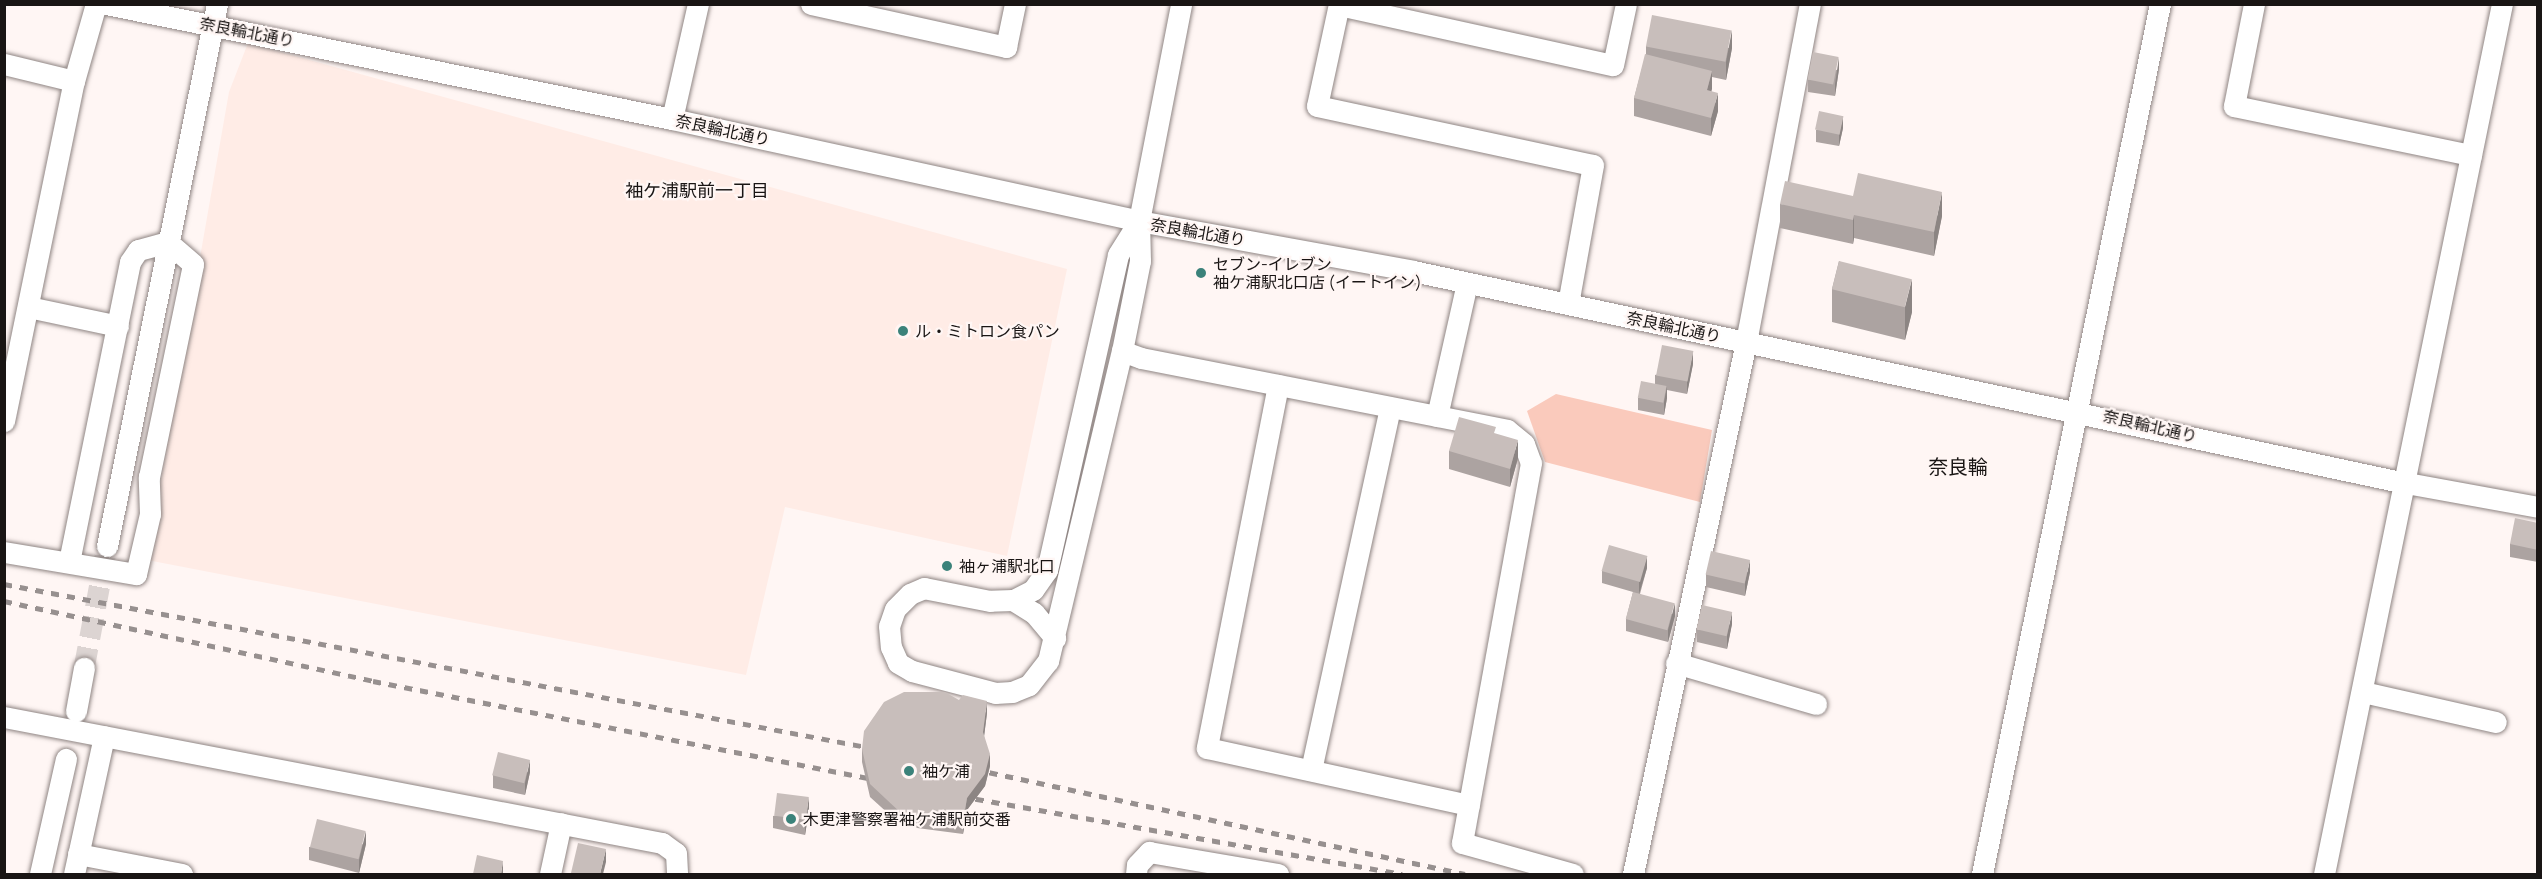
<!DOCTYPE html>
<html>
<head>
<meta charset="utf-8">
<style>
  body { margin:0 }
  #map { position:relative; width:2542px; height:879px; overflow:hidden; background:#fff6f4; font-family:Manrope,"Noto Sans JP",sans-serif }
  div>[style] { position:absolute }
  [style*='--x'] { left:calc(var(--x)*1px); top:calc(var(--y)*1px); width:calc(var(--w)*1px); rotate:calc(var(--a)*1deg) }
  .built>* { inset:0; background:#ffece6 }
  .green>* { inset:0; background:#facabc }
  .minor-tunnel>* { height:21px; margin-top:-10.5px; transform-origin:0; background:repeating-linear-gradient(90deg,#dcd4d2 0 21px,transparent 0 31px) }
  .roads { filter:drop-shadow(0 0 2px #8f8583) drop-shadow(0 0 2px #8f8583) }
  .minor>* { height:21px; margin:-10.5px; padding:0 10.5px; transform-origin:10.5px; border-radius:10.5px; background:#fff }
  .rail>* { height:4.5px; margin-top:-2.25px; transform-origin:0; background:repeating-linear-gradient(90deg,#97908f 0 8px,transparent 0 16px) }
  .wall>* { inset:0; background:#aca3a1 }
  .shaded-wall>* { inset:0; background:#8c8583 }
  .building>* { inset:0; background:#c8bebb; transform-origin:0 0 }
  .dots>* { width:16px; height:16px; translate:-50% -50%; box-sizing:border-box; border:3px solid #fff6f4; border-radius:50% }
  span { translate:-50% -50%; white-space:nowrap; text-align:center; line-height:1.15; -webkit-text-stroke:4.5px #fff6f4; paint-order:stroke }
  .street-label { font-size:16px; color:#191514 }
  .poi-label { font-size:16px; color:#191514 }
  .left { translate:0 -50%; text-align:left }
  .neighbourhood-label { font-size:18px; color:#191514 }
  .quarter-label { font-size:20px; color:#191514 }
  .frame { position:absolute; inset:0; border:6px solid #191514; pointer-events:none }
</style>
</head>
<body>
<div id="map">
  <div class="built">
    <div style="clip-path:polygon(248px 43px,1067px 269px,1007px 556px,785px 507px,746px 675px,147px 560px,229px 92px)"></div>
  </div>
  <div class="green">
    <div style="clip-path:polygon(1556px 394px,1712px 430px,1700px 502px,1545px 462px,1527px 411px)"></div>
  </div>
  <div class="minor-tunnel">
    <div style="--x:84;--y:668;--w:124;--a:-79.3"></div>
  </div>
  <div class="roads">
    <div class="minor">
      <div style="--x:106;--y:4;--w:578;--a:11.49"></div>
      <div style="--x:672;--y:119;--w:478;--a:12.3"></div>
      <div style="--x:1139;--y:221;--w:279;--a:10.3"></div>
      <div style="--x:1413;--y:271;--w:1010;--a:12.06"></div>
      <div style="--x:2401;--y:482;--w:139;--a:10.3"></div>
      <div style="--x:811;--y:4;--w:200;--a:12.4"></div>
      <div style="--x:1006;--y:47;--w:44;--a:-78.2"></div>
      <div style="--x:1339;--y:4;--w:104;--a:102.2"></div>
      <div style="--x:1317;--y:106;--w:282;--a:12.1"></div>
      <div style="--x:1593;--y:165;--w:141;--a:100.2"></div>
      <div style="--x:2254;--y:4;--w:104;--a:101.1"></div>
      <div style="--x:2234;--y:106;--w:242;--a:11.7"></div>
      <div style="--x:1339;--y:5;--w:280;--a:12.4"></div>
      <div style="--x:1613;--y:65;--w:62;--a:-78"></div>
      <div style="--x:4;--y:64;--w:72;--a:13.7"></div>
      <div style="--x:672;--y:119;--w:118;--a:-77.3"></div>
      <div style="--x:1139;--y:221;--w:40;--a:122"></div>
      <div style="--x:1118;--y:255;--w:323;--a:102.7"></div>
      <div style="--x:1047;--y:570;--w:24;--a:125"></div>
      <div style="--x:1033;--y:590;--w:22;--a:153"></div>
      <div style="--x:1013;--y:600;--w:23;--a:178"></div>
      <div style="--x:990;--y:601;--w:67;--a:-168.9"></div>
      <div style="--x:924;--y:588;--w:15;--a:157"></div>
      <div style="--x:910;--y:594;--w:21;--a:135"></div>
      <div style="--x:895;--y:609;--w:18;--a:109"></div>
      <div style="--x:889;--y:626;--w:21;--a:85"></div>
      <div style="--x:891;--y:647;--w:17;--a:66"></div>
      <div style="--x:898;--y:663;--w:16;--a:30"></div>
      <div style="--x:912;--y:671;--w:86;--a:14.8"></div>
      <div style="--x:995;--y:693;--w:17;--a:-3"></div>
      <div style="--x:1012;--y:692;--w:18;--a:-22"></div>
      <div style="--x:1029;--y:685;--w:31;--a:-52"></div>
      <div style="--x:1048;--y:661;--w:319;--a:-76.6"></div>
      <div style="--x:1122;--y:351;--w:92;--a:-78.7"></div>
      <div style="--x:1140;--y:261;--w:40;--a:-91.4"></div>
      <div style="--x:1139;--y:221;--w:221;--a:-79"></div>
      <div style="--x:28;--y:307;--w:92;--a:11.9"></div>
      <div style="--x:1122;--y:351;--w:20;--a:20"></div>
      <div style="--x:1141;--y:358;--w:373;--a:11.1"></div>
      <div style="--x:1507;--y:430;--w:22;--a:39"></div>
      <div style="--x:1524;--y:444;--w:20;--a:70"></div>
      <div style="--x:1531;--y:463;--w:386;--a:100.3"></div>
      <div style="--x:1462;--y:843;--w:115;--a:15.6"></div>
      <div style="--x:1278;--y:385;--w:370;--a:101.1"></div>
      <div style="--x:1207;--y:748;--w:268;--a:12.3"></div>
      <div style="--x:1437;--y:416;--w:136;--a:-77.3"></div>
      <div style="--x:4;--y:421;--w:347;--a:-78.4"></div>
      <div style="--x:74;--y:81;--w:80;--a:-74.1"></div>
      <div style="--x:107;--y:546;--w:553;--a:-78.53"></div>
      <div style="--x:4;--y:552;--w:134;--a:9.5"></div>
      <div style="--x:136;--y:574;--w:62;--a:-76.9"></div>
      <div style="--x:150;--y:514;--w:37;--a:-92"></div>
      <div style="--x:149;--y:477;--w:217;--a:-78.3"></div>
      <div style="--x:193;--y:264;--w:33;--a:-139"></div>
      <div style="--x:168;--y:242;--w:31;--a:165"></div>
      <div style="--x:138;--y:250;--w:14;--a:124"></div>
      <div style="--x:130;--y:262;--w:305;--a:101.5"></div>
      <div style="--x:1013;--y:600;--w:25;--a:32"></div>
      <div style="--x:1034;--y:613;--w:33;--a:50"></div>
      <div style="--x:1676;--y:663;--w:146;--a:16.3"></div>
      <div style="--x:2363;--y:692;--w:136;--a:12.7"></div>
      <div style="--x:76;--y:711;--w:44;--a:-79.5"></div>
      <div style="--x:4;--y:717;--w:670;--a:10.84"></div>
      <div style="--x:662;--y:843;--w:17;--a:36"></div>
      <div style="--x:676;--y:853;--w:21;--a:87"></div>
      <div style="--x:1311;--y:770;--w:371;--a:-77.7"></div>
      <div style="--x:78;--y:854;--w:106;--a:10.9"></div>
      <div style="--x:40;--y:874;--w:118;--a:-77.3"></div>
      <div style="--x:74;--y:874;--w:141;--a:-77.7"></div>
      <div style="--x:550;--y:874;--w:52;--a:-77.8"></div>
      <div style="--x:1136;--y:874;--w:9;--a:-84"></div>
      <div style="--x:1137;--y:865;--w:18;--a:-47"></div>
      <div style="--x:1149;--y:852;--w:131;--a:9.7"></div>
      <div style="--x:1633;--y:874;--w:544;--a:-78.01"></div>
      <div style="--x:1746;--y:342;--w:344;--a:-79.3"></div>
      <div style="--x:1982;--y:874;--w:888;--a:-78.44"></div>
      <div style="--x:2324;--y:874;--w:888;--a:-78.44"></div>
    </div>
  </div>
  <div class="rail">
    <div style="--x:4;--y:584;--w:888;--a:10.7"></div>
    <div style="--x:4;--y:601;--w:378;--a:12.2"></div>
    <div style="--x:373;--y:681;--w:520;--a:11.09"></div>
    <div style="--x:974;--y:769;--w:502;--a:12.07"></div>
    <div style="--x:960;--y:796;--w:449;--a:10"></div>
  </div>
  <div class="wall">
    <div style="clip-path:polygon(1646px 46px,1732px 48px,1726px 80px,1712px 77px,1711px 91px,1718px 111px,1711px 136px,1634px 116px,1634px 98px,1646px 54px)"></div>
    <div style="clip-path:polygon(1839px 69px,1835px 96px,1808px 92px,1808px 80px)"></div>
    <div style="clip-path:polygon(1843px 128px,1839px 146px,1816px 142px,1816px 130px)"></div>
    <div style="clip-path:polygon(1780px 204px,1942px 216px,1934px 256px,1854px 238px,1853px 244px,1780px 228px)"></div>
    <div style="clip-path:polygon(1839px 261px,1912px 312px,1905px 340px,1832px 322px,1832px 289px)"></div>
    <div style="clip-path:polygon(1693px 364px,1687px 394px,1667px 390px,1667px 398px,1664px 415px,1638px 410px,1638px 398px,1655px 384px,1655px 375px)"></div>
    <div style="clip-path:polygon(1496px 434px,1518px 458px,1510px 487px,1449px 469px,1449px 451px)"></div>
    <div style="clip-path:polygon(2538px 523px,2538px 562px,2510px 557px,2510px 544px)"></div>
    <div style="clip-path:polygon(1647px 568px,1640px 594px,1675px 616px,1668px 642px,1626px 631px,1626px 619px,1633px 592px,1602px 583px,1602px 571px)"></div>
    <div style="clip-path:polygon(1750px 572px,1745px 596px,1706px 587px,1706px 574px)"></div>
    <div style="clip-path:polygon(1732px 624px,1727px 649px,1697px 642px,1697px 630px)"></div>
    <div style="clip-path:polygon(959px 700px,987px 713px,984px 736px,990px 766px,985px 786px,967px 810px,963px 834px,902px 826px,870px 797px,862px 762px,862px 749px)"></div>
    <div style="clip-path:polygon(530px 772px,525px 795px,493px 788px,493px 775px)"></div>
    <div style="clip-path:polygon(809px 810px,805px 835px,773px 828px,773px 816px)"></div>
    <div style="clip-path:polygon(366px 844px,359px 873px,309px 860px,309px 847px)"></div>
  </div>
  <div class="shaded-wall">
    <div style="clip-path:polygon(1732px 30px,1732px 48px,1726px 80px,1726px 62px)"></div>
    <div style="clip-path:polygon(1839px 57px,1839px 69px,1835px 96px,1835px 84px)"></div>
    <div style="clip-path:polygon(1712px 71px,1712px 89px,1707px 108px,1707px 90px)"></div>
    <div style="clip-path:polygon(1718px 93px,1718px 111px,1711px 136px,1711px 118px)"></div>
    <div style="clip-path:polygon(1843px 116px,1843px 128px,1839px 146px,1839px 134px)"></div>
    <div style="clip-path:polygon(1942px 192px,1942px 216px,1934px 256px,1934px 232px)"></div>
    <div style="clip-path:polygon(1854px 215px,1854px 238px,1853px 244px,1853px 220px)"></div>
    <div style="clip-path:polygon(1912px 279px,1912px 312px,1905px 340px,1905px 307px)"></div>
    <div style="clip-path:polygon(1693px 351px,1693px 364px,1687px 394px,1687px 382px)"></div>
    <div style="clip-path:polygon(1667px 386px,1667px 398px,1664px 415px,1664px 402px)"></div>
    <div style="clip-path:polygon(1518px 440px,1518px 458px,1510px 487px,1510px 469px)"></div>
    <div style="clip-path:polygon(1647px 556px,1647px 568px,1639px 594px,1639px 582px)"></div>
    <div style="clip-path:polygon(1750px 560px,1750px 572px,1745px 596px,1745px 583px)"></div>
    <div style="clip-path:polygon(1675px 603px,1675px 616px,1668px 642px,1668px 630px)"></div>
    <div style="clip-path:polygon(1732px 612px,1732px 624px,1727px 649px,1727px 636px)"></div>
    <div style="clip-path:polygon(987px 701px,987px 713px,983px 745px,983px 732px)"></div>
    <div style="clip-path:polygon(990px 754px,990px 766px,985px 786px,967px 810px,963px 834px,963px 822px,967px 798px)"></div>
    <div style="clip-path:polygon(530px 760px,530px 772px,525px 795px,525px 783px)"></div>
    <div style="clip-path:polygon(809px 797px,809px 810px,805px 835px,805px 822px)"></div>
    <div style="clip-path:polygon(366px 831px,366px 844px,359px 873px,359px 860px)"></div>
    <div style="clip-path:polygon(606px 849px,606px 862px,603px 874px,600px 874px)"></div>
    <div style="clip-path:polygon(503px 861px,503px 874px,501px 874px)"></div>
  </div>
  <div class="building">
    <div style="left:1652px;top:15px;width:81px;height:32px;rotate:11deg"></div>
    <div style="left:1813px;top:52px;width:26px;height:28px;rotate:11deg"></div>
    <div style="clip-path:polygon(1645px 54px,1712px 71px,1707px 90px,1718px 93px,1711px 118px,1634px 98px)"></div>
    <div style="left:1819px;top:111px;width:25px;height:19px;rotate:12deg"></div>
    <div style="clip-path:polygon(1858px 173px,1942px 192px,1934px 232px,1854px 215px,1853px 220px,1780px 204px,1785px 181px,1853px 196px)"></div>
    <div style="left:1839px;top:261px;width:75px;height:29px;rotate:14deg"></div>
    <div style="left:1662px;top:345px;width:32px;height:31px;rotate:11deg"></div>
    <div style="left:1641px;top:381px;width:26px;height:17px;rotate:11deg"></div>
    <div style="clip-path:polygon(1459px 417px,1496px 427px,1494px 433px,1518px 440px,1510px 469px,1449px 451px)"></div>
    <div style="clip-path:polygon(2515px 518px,2538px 523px,2538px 550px,2510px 544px)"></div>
    <div style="left:1609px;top:545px;width:40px;height:27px;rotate:16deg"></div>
    <div style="left:1711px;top:551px;width:40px;height:24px;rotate:13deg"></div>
    <div style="left:1633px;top:592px;width:43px;height:28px;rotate:15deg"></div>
    <div style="left:1702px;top:605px;width:31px;height:25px;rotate:13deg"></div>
    <div style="clip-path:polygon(904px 692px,945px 692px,959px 700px,963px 695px,987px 701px,983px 732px,990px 754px,985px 774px,967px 798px,963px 822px,902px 814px,870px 784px,862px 749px,864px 731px,884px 702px)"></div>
    <div style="left:498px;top:752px;width:33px;height:24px;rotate:14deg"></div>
    <div style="left:777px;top:793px;width:32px;height:23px;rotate:7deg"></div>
    <div style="left:317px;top:819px;width:50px;height:29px;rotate:14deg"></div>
    <div style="clip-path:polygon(578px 843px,606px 849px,600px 874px,577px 874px,571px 873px)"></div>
    <div style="clip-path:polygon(477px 855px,503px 861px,501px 874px,473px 874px)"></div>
  </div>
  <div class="dots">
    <div style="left:1201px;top:273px;background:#3b827a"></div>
    <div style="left:903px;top:331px;background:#3b827a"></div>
    <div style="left:947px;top:566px;background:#3b827a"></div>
    <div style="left:909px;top:771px;background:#3b827a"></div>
    <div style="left:791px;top:819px;background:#3b827a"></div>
  </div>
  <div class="street-label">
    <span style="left:247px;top:32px;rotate:11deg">奈良輪北通り</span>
    <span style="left:723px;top:130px;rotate:12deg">奈良輪北通り</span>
    <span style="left:1198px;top:232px;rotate:10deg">奈良輪北通り</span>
    <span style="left:1674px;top:327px;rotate:12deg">奈良輪北通り</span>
    <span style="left:2150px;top:426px;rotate:13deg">奈良輪北通り</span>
  </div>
  <div class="poi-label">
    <span class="left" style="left:1213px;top:273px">セブン-イレブン<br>袖ケ浦駅北口店 (イートイン)</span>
    <span class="left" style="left:915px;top:331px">ル・ミトロン食パン</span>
    <span class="left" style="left:959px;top:566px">袖ヶ浦駅北口</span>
    <span class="left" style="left:922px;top:771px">袖ケ浦</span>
    <span class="left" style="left:803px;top:819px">木更津警察署袖ケ浦駅前交番</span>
  </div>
  <div class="neighbourhood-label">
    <span style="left:697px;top:190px">袖ケ浦駅前一丁目</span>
  </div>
  <div class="quarter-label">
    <span style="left:1958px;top:466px">奈良輪</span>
  </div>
  <div class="frame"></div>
</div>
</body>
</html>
